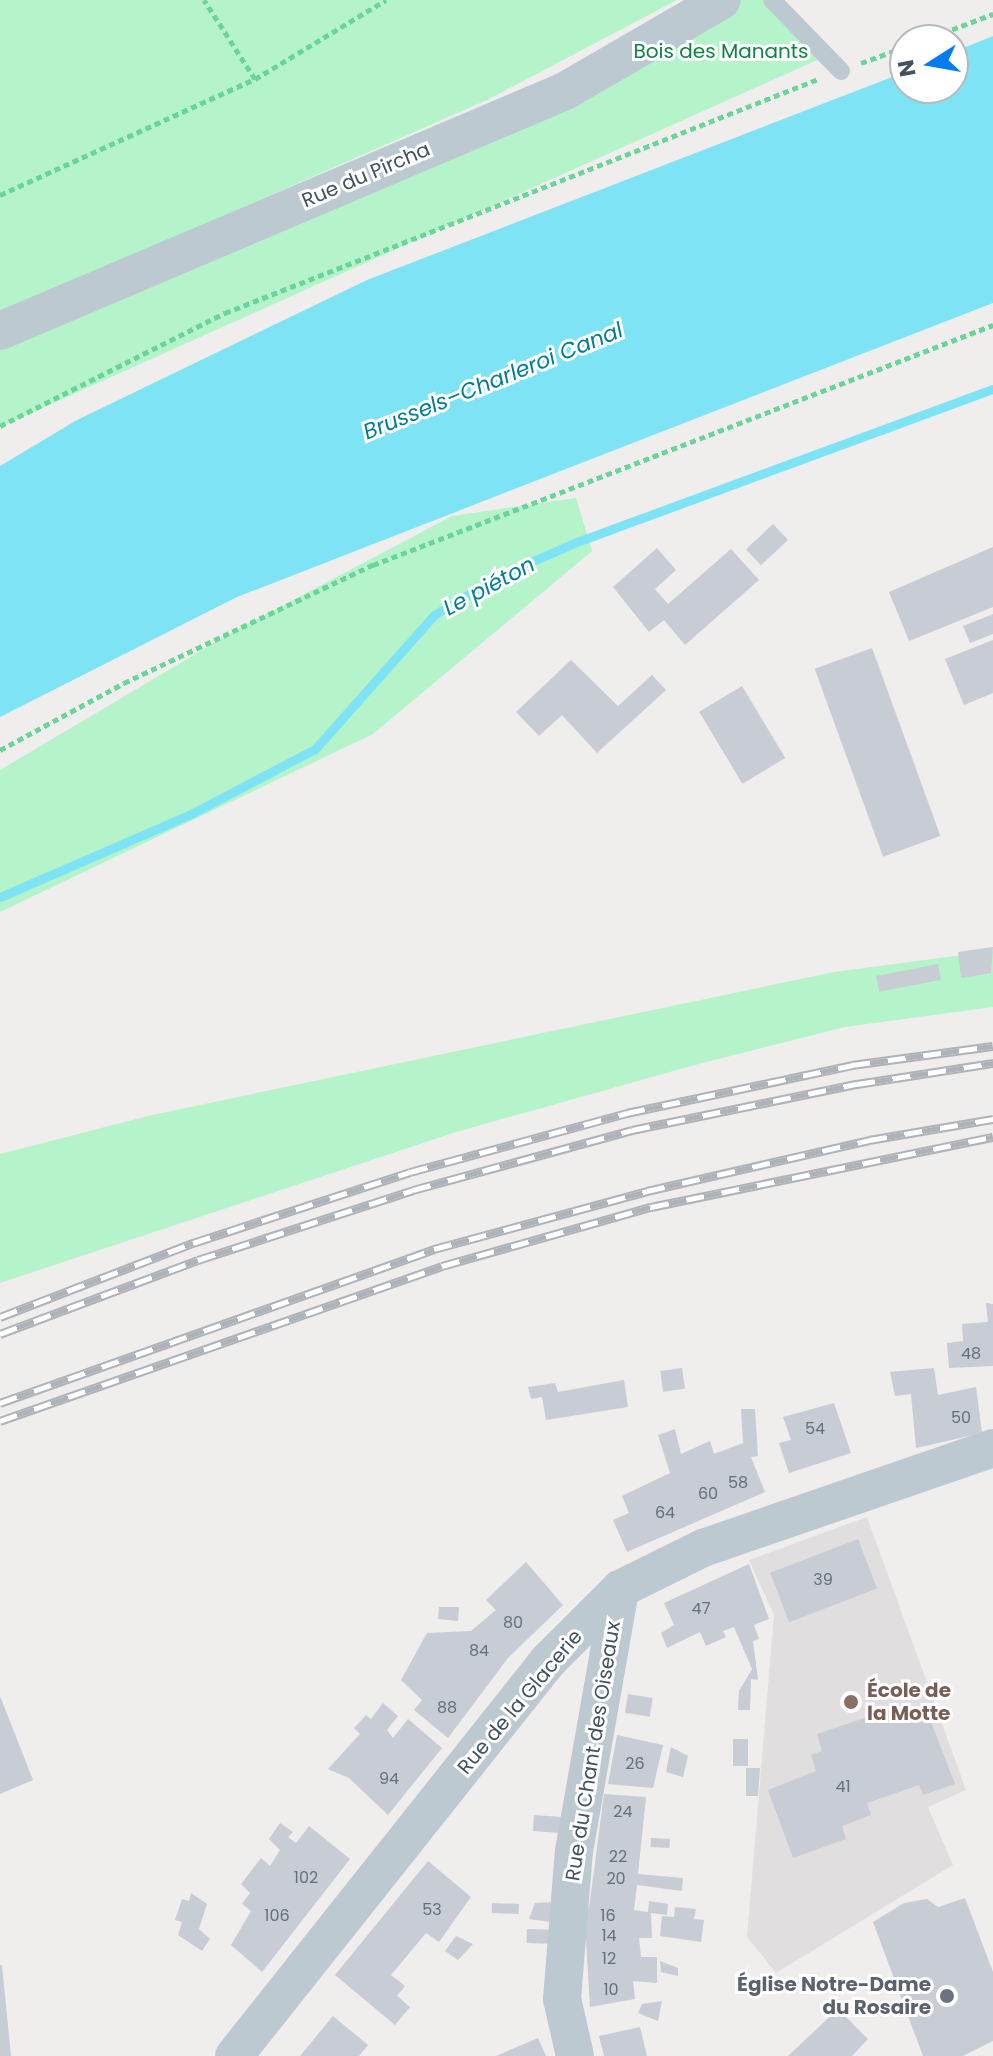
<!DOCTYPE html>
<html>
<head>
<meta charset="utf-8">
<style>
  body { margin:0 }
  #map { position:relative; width:993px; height:2056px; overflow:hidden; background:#f0eded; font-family:Poppins,sans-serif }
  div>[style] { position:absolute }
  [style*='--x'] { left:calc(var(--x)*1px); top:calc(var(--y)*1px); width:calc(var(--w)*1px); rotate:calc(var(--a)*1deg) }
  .education>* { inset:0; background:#e1dedf }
  .green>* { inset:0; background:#b5f3ca }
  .water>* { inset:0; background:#7ee4f5 }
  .stream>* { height:9px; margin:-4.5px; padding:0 4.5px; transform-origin:4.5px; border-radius:4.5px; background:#7ee4f5 }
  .building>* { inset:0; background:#c8ccd4; transform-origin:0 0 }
  .path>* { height:5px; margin-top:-2.5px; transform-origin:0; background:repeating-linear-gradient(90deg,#6ad59a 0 6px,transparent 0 10px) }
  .service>* { height:18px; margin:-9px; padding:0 9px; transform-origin:9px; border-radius:9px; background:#bcc9d1 }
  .minor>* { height:38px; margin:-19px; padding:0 19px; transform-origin:19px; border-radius:19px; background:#bcc9d1 }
  .rail>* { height:9px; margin-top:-4.5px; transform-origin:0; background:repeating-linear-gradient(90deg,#fff 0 18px,#aeb3b9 0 36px); box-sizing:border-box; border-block:2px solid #aeb3b9 }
  .dots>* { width:22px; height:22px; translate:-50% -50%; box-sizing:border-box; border:4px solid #fff; border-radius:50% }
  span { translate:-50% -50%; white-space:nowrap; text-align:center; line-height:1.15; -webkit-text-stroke:6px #fff; paint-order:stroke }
  .number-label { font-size:16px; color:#64707b }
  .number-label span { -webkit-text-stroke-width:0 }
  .park-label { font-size:20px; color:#0c8542 }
  .street-label { font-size:20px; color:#43525d }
  .education-label { font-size:20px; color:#785e54; font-weight:700 }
  .left { translate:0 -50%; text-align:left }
  .worship-label { font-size:20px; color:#5b616d; font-weight:700 }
  .right { translate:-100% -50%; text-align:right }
  .water-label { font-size:22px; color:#037d93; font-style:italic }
  .north { position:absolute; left:889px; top:24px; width:80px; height:80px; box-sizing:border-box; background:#fff; border:2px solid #b4babe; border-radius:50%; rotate:259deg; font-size:22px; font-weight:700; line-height:32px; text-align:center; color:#43525d }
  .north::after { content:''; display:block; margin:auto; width:28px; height:36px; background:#057bf2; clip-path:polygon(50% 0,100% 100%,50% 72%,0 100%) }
</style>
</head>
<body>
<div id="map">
  <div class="education">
    <div style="clip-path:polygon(867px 1517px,966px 1790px,928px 1807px,953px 1865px,776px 1973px,747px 1937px,774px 1615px,749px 1560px)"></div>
  </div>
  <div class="green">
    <div style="clip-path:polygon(0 0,677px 0,487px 100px,0 314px)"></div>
    <div style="clip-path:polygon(716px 0,772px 0,826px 56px,0 427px,0 349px)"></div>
    <div style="clip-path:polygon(576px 498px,592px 551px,373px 734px,0 912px,0 770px,231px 633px,452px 516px)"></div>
    <div style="clip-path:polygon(993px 951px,993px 1007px,845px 1027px,691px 1066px,456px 1132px,0 1283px,0 1154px,152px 1115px,834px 972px)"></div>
  </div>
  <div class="water">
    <div style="clip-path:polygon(993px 36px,993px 303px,237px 597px,0 717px,0 466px,77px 420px,367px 280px,905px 72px,905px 88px,953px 88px,953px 52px)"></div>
  </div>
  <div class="stream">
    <div style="--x:0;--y:897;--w:208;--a:-23.5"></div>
    <div style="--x:191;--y:814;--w:140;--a:-27.7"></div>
    <div style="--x:315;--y:749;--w:179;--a:-48.4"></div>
    <div style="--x:434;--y:615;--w:74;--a:-31.1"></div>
    <div style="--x:497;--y:577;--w:84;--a:-23.8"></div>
    <div style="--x:574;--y:543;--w:446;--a:-20.2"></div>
  </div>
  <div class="building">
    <div style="left:773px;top:524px;width:22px;height:37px;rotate:47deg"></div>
    <div style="clip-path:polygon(993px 547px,993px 607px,909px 641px,889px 592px)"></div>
    <div style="clip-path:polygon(657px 548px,676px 570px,655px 589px,668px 604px,731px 549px,759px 580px,685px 645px,664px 620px,649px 632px,613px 587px)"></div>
    <div style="clip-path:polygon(993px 614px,993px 634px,970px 643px,963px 626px)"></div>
    <div style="clip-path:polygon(993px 640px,993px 693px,964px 705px,945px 659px)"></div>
    <div style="left:872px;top:648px;width:200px;height:61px;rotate:70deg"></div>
    <div style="clip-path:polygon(571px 660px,618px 706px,652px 675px,666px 690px,597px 753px,562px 715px,539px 736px,516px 712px)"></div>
    <div style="left:742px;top:686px;width:84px;height:50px;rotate:59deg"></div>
    <div style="clip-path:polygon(993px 947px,991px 973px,961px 978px,958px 952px)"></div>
    <div style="left:938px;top:964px;width:16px;height:63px;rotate:79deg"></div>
    <div style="clip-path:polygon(986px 1303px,993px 1304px,993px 1366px,949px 1368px,947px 1343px,963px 1341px,962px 1324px,988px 1322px)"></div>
    <div style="left:682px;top:1368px;width:21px;height:22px;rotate:82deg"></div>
    <div style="clip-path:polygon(934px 1368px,938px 1395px,976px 1387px,982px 1433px,916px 1448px,911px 1394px,895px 1396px,890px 1372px)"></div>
    <div style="clip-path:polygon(624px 1380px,628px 1407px,546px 1420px,542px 1397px,531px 1399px,528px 1387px,555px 1383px,558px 1392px)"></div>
    <div style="clip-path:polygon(834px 1403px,851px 1453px,789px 1473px,779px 1443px,791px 1440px,783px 1417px)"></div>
    <div style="clip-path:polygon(741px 1409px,755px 1409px,758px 1456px,751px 1457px,765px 1492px,627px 1552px,613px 1520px,629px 1513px,622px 1496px,670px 1473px,658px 1435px,675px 1429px,681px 1454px,710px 1441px,714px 1454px,743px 1443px)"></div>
    <div style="left:858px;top:1539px;width:53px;height:94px;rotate:69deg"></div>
    <div style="clip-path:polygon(526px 1562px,563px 1605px,508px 1658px,448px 1738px,414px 1710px,422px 1700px,401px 1680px,427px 1633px,471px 1631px,496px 1610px,486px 1600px)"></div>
    <div style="clip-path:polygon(749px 1564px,769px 1619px,754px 1625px,759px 1639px,753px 1641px,758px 1680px,751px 1679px,750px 1710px,738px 1710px,739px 1691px,752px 1669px,734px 1627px,723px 1631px,726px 1637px,706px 1646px,700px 1632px,667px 1648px,661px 1633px,674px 1625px,664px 1603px)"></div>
    <div style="clip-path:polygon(439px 1607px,459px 1607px,458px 1621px,438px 1619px)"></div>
    <div style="left:628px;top:1694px;width:25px;height:19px;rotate:9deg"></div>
    <div style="clip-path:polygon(0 1696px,33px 1780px,0 1794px)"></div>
    <div style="clip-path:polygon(383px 1703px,398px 1716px,387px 1730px,393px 1738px,408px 1719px,442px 1748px,388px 1815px,349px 1778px,328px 1769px,360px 1734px,354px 1728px,366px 1715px,371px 1719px)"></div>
    <div style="clip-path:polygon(894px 1708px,900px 1723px,928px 1714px,955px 1784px,923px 1795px,919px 1785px,867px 1803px,871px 1815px,842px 1826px,846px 1839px,793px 1858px,768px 1790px,816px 1771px,811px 1755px,822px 1751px,817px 1734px)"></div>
    <div style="clip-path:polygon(617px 1735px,663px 1745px,653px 1788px,608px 1784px)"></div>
    <div style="left:733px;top:1739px;width:15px;height:27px"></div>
    <div style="clip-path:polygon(671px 1747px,688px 1756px,683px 1777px,666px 1772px)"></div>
    <div style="clip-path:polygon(746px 1768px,760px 1768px,758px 1796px,746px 1796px)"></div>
    <div style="clip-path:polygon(604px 1794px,646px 1797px,638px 1874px,683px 1878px,682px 1891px,637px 1885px,634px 1910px,648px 1912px,649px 1901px,668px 1904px,667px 1915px,651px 1913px,652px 1938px,639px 1938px,641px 1957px,657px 1957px,657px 1983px,633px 1981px,635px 1999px,590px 2007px,584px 1907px,589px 1908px)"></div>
    <div style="left:534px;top:1815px;width:28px;height:16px;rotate:4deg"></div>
    <div style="clip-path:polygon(280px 1823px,293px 1832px,288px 1837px,296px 1843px,309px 1826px,350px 1859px,262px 1972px,231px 1945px,251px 1911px,242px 1904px,250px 1893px,241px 1884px,261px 1858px,270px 1866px,280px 1850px,269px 1839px)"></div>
    <div style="left:651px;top:1838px;width:19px;height:9px;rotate:3deg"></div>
    <div style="clip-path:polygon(428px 1861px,471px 1897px,439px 1942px,426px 1933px,391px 1975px,405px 1986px,397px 1996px,410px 2007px,395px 2025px,335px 1975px)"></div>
    <div style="clip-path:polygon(191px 1893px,207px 1904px,199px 1929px,210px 1939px,202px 1951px,178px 1935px,182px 1922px,175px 1920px,182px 1899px,189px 1901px)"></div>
    <div style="clip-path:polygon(965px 1898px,993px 1972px,993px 2041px,963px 2056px,923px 2056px,873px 1922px,904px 1903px,927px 1899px,938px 1907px)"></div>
    <div style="clip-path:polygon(554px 1902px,551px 1922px,529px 1919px,535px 1903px)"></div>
    <div style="left:492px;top:1903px;width:27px;height:10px;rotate:2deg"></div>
    <div style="clip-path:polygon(675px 1907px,696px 1909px,694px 1919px,704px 1920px,701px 1942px,660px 1936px,662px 1916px,674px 1917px)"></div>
    <div style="left:527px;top:1929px;width:23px;height:14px;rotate:2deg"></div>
    <div style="clip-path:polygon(456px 1936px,473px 1944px,458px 1960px,445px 1951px)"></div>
    <div style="clip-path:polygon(660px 1961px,678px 1968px,678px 1976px,661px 1972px)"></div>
    <div style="clip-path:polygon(0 1965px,2px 1965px,11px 2056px,0 2056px)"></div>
    <div style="clip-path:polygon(662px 2001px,658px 2021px,638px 2013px,642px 2004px)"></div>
    <div style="clip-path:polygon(838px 2009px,868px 2039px,852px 2056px,788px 2056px)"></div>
    <div style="clip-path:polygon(333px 2016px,368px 2045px,359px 2056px,300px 2056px)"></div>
    <div style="clip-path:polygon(640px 2027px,647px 2056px,604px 2056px,599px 2036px)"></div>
    <div style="clip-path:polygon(538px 2038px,546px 2056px,496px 2056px)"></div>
  </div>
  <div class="path">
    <div style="--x:924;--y:40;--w:74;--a:-20.6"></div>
    <div style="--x:861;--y:63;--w:47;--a:-20"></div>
    <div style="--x:255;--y:79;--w:153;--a:-31.1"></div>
    <div style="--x:0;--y:195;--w:280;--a:-24.5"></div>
    <div style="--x:255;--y:79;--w:94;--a:-122.8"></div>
    <div style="--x:0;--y:426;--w:252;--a:-26.7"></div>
    <div style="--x:225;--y:313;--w:637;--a:-21.53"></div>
    <div style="--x:0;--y:750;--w:141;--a:-28.4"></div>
    <div style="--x:124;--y:683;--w:276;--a:-25.4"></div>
    <div style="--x:373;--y:565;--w:665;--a:-21.16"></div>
  </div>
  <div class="service">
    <div style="--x:772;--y:0;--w:99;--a:45.8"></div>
  </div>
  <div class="minor">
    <div style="--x:0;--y:331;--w:614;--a:-23.01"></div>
    <div style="--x:565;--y:91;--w:181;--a:-30.1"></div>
    <div style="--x:234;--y:2056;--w:505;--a:-51.52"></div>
    <div style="--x:548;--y:1661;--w:102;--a:-45"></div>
    <div style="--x:620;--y:1589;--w:93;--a:-26.3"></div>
    <div style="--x:703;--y:1548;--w:307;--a:-19"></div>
    <div style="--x:575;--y:2056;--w:58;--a:-102.8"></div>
    <div style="--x:562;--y:1999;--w:148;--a:-85.4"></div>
    <div style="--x:574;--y:1851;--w:266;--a:-80"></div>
  </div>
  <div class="rail">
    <div style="--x:0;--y:1317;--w:207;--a:-21"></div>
    <div style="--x:193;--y:1243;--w:228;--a:-18.1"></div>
    <div style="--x:410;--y:1172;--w:225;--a:-15.2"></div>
    <div style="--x:627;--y:1113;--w:230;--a:-12"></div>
    <div style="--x:852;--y:1065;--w:142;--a:-7.7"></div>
    <div style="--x:0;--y:1334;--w:211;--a:-20.5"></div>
    <div style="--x:198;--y:1260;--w:226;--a:-18"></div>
    <div style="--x:413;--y:1190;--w:227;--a:-15.3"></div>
    <div style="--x:632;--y:1130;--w:230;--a:-11.6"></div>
    <div style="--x:857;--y:1084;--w:138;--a:-8.8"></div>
    <div style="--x:0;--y:1403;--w:461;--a:-19.5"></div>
    <div style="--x:434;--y:1249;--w:221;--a:-15.2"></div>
    <div style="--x:647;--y:1191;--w:228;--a:-12.9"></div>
    <div style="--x:869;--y:1140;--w:126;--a:-9.6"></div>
    <div style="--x:0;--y:1421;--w:468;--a:-19.3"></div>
    <div style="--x:442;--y:1266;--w:217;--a:-15.8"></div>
    <div style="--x:651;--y:1207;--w:349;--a:-11.6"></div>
  </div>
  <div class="dots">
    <div style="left:851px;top:1702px;background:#8d6e63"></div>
    <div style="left:947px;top:1996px;background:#6b7280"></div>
  </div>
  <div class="number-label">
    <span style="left:971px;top:1354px">48</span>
    <span style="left:961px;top:1418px">50</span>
    <span style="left:815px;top:1429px">54</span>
    <span style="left:738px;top:1483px">58</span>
    <span style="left:708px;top:1494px">60</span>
    <span style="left:665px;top:1513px">64</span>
    <span style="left:823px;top:1580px">39</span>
    <span style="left:701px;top:1609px">47</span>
    <span style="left:513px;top:1623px">80</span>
    <span style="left:479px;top:1651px">84</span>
    <span style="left:447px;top:1708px">88</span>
    <span style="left:635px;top:1764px">26</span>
    <span style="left:389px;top:1779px">94</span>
    <span style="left:843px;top:1787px">41</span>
    <span style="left:623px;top:1812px">24</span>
    <span style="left:618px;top:1857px">22</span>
    <span style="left:306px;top:1878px">102</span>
    <span style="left:616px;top:1879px">20</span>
    <span style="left:432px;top:1910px">53</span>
    <span style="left:277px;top:1916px">106</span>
    <span style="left:608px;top:1916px">16</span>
    <span style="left:609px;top:1936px">14</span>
    <span style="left:609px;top:1959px">12</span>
    <span style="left:611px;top:1990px">10</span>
  </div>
  <div class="park-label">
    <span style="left:721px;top:51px">Bois des Manants</span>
  </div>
  <div class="street-label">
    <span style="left:366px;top:175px;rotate:-23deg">Rue du Pircha</span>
    <span style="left:520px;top:1702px;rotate:-50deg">Rue de la Glacerie</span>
    <span style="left:593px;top:1751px;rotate:-81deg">Rue du Chant des Oiseaux</span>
  </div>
  <div class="education-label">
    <span class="left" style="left:867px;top:1702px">École de<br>la Motte</span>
  </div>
  <div class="worship-label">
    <span class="right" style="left:931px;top:1996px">Église Notre-Dame<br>du Rosaire</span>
  </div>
  <div class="water-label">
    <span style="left:493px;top:381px;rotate:-22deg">Brussels–Charleroi Canal</span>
    <span style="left:489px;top:586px;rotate:-28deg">Le piéton</span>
  </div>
  <div class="north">N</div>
</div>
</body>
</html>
